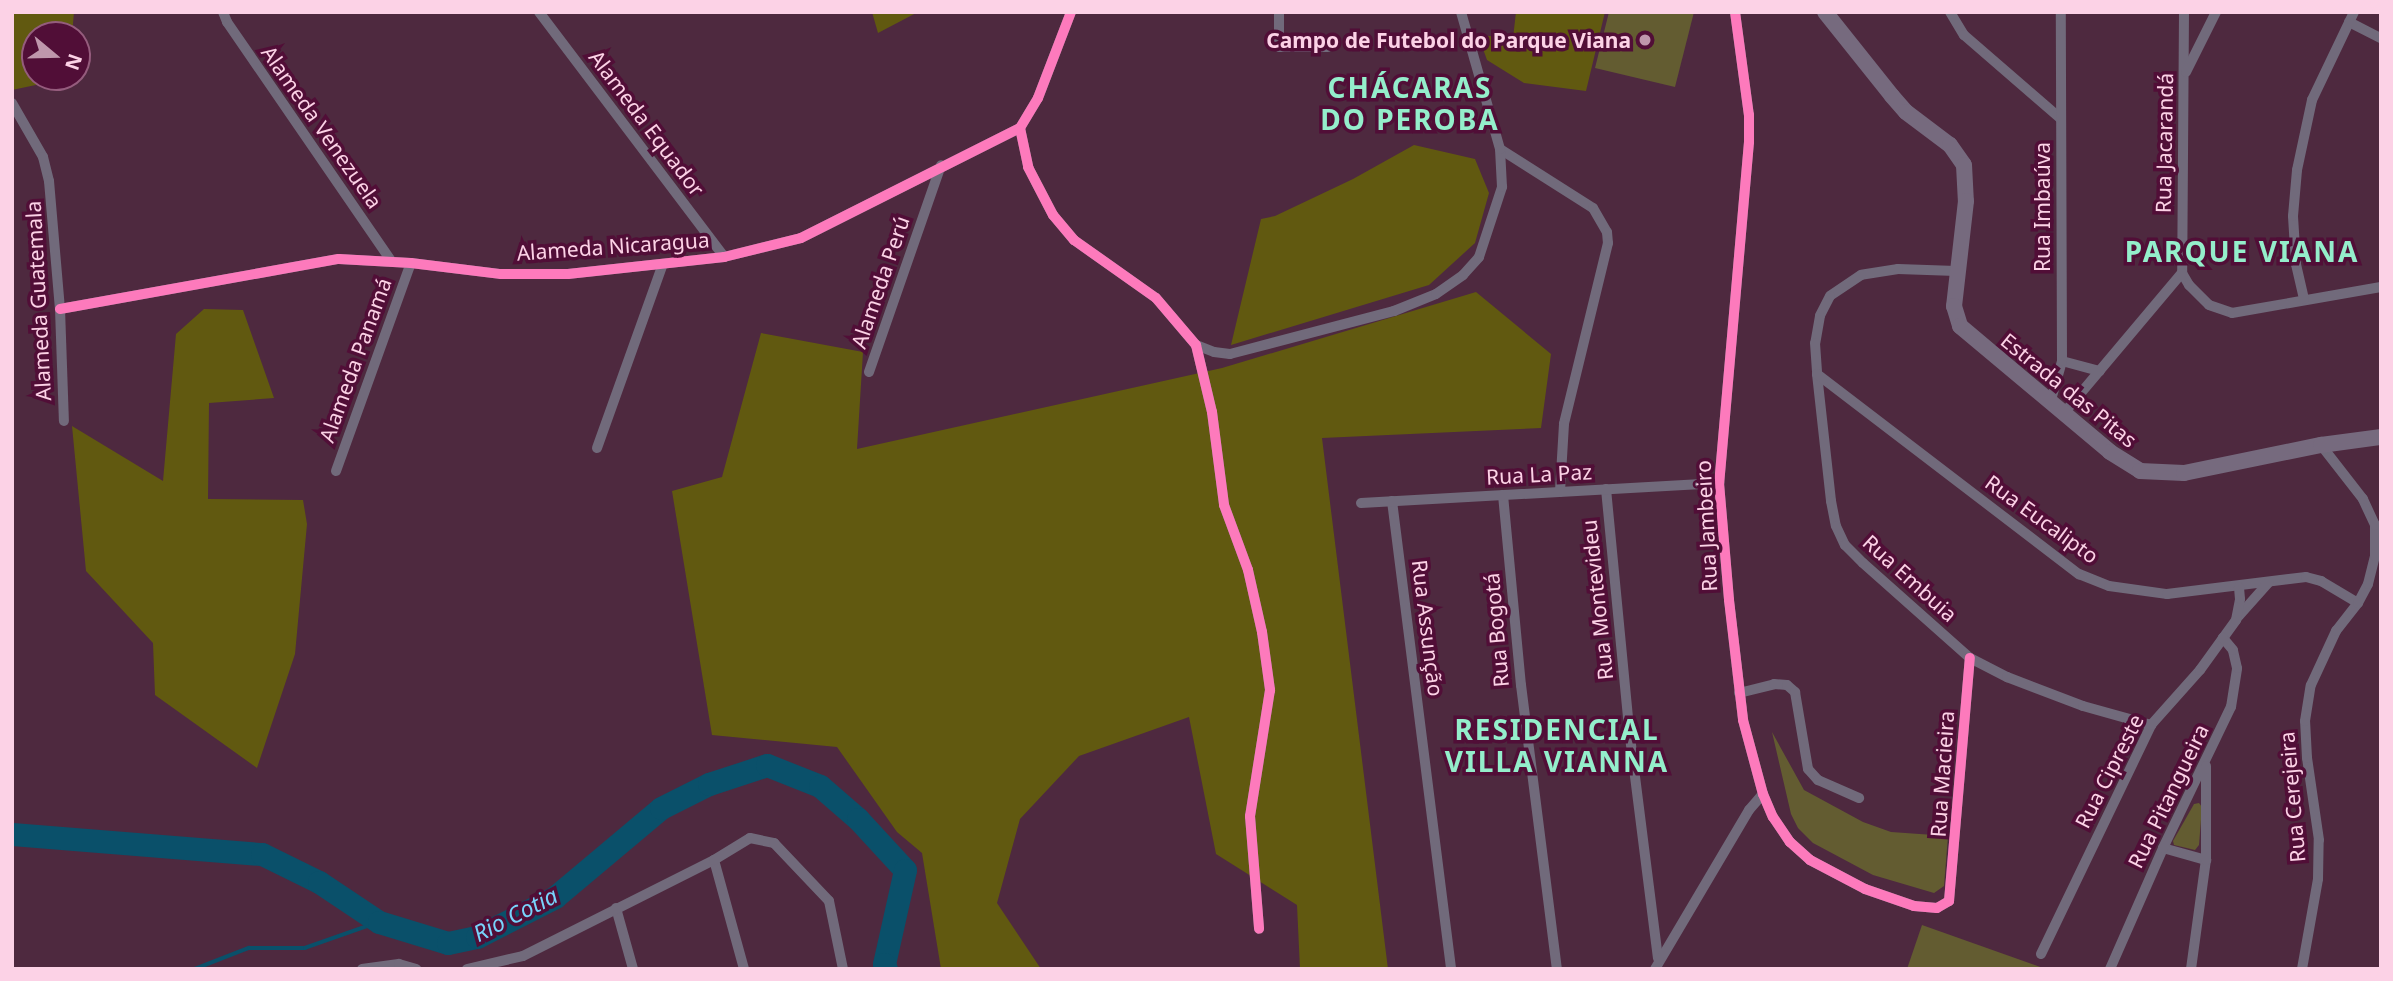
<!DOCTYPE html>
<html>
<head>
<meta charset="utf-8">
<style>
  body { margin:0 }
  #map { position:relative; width:2393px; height:981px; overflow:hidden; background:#4e293f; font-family:"Noto Sans",sans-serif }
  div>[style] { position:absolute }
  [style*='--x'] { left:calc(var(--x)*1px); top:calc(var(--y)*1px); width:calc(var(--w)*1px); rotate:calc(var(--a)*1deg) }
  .green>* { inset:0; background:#635c31 }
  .forest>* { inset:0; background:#615910 }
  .stream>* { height:3.5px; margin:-1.75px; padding:0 1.75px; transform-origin:1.75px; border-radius:1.75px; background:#0a506a }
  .river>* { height:23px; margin:-11.5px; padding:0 11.5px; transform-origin:11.5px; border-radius:11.5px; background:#0a506a }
  .minor>* { height:10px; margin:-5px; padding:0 5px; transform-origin:5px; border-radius:5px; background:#716a7b }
  .secondary>* { height:16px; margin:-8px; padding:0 8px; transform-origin:8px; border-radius:8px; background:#766a7e }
  .cycleway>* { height:10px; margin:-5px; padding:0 5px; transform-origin:5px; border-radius:5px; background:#fd7abc }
  .dots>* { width:19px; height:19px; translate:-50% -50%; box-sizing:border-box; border:4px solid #510e37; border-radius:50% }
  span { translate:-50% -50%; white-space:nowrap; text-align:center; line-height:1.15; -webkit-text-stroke:7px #510e37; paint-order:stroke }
  .poi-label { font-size:21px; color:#fcd2e6; font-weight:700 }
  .right { translate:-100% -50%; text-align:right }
  .street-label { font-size:21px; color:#fcd2e6 }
  .water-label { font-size:23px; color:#78d4fb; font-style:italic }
  .district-label { font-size:28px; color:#94eecb; font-weight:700; letter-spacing:2px }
  .frame { position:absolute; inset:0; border:14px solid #fcd2e6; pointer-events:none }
  .north { position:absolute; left:21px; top:21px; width:70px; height:70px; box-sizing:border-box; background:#510e37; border:2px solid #955c7d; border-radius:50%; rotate:109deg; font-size:19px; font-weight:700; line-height:28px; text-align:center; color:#fcd2e6 }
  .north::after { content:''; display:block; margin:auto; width:24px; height:32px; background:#bf97ac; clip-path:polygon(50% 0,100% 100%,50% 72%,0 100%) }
</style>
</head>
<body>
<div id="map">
  <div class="green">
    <div style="clip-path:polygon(1609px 12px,1694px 12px,1675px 87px,1595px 68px)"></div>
    <div style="clip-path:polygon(1772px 732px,1804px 790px,1863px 822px,1891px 832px,1948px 836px,1944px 886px,1934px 893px,1873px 875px,1813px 843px,1798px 828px,1791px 814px)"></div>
    <div style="clip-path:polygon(2199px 803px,2202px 807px,2199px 845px,2195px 850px,2174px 845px,2173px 841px,2194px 804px)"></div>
    <div style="clip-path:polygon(1922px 925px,2046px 969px,1907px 969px)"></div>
  </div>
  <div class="forest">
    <div style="clip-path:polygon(12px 12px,74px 12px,72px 35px,35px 35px,35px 77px,69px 78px,12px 90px)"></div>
    <div style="clip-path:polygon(872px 12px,918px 12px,878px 33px)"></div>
    <div style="clip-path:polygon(1516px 12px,1605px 12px,1586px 91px,1524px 83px,1487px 60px,1478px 35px,1513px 38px)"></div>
    <div style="clip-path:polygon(1414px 145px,1475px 159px,1489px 193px,1475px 243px,1429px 285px,1231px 345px,1261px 219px,1275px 216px,1353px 179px)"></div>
    <div style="clip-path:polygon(1476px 292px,1551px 354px,1541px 428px,1322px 438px,1388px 969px,1300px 969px,1297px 905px,1216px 854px,1189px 717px,1079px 756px,1020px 819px,997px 903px,1041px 969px,941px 969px,922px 853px,897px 832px,837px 747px,712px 735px,672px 491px,722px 477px,761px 333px,863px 352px,857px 449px,1222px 368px)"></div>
    <div style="clip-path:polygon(204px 309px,243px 310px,274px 398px,209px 403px,208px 499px,303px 500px,307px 524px,295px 654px,257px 768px,155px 695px,153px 643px,86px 571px,72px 426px,163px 481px,176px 334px)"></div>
  </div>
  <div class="stream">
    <div style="--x:195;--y:969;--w:58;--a:-21.3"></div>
    <div style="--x:249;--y:948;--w:56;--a:0"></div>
    <div style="--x:305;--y:948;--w:78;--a:-19.4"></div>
  </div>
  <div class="river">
    <div style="--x:12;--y:834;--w:251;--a:4.6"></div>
    <div style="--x:262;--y:854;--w:64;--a:26.2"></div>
    <div style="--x:319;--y:882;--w:72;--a:33.7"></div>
    <div style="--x:379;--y:922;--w:72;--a:16.9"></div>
    <div style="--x:448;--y:943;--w:30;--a:-12"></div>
    <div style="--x:477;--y:937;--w:88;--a:-27.1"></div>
    <div style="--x:555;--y:897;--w:138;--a:-40"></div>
    <div style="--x:661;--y:808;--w:54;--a:-26.6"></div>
    <div style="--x:709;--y:784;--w:61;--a:-18.1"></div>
    <div style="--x:767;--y:765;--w:57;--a:21.6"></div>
    <div style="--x:820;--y:786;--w:50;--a:41"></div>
    <div style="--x:858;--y:819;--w:69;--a:47.3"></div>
    <div style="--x:905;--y:870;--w:96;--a:102.6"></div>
    <div style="--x:884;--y:964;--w:5;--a:68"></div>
  </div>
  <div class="minor">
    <div style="--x:223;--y:12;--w:11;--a:68"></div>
    <div style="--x:227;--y:22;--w:291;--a:55.5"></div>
    <div style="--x:539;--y:12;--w:307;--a:52.9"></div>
    <div style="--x:1071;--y:12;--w:92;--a:111"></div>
    <div style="--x:1038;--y:98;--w:35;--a:121"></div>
    <div style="--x:1020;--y:128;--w:40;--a:78"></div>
    <div style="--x:1028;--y:167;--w:54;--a:62.5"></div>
    <div style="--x:1053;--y:215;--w:33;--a:50"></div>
    <div style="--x:1074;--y:240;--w:100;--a:35.3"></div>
    <div style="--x:1156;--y:298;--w:62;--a:49.6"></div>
    <div style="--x:1196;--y:345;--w:69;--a:76.6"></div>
    <div style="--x:1212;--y:412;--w:94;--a:82.6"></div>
    <div style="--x:1224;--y:505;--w:69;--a:69.7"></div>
    <div style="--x:1248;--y:570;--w:64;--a:77.3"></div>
    <div style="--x:1262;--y:632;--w:59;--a:82.1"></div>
    <div style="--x:1270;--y:690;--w:128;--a:99"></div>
    <div style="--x:1250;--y:816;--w:113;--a:85.4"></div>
    <div style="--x:1279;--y:12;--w:35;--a:90"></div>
    <div style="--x:1279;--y:47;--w:49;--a:0"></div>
    <div style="--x:1735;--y:12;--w:104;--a:82.3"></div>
    <div style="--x:1749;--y:115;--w:27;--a:90"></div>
    <div style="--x:1749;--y:142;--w:342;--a:95"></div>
    <div style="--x:1719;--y:483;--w:117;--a:85.1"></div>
    <div style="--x:1729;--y:600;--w:121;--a:83.3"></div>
    <div style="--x:1743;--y:720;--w:77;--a:74.9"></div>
    <div style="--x:1763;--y:794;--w:25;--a:67"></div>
    <div style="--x:1773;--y:817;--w:30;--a:56"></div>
    <div style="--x:1790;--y:842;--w:27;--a:42"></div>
    <div style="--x:1810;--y:860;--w:62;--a:27.8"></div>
    <div style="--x:1865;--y:889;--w:52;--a:19.1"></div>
    <div style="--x:1914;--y:906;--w:23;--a:5"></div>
    <div style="--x:1937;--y:908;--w:14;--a:-30"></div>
    <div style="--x:1949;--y:901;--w:244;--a:-85.1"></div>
    <div style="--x:1950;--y:12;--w:27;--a:59"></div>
    <div style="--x:1964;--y:35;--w:128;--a:40.9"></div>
    <div style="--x:2184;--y:12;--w:261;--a:90.4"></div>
    <div style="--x:2182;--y:273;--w:14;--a:60"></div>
    <div style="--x:2189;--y:285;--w:28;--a:45"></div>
    <div style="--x:2209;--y:305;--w:24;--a:19"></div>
    <div style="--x:2232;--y:313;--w:151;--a:-9.9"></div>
    <div style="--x:2349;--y:22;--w:36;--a:27"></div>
    <div style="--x:2186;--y:72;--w:67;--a:-63.4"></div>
    <div style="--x:12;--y:103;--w:62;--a:60.1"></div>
    <div style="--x:43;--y:157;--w:25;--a:76"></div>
    <div style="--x:49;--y:181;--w:128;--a:85.1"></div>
    <div style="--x:60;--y:309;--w:112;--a:88"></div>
    <div style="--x:1500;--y:149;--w:110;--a:32.4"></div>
    <div style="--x:1593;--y:208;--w:28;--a:60"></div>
    <div style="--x:1607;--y:232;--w:11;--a:85"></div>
    <div style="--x:1608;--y:243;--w:186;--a:103.7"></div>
    <div style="--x:1564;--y:424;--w:68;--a:93.4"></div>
    <div style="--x:1956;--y:271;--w:58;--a:-178"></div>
    <div style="--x:1898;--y:269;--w:37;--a:171"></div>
    <div style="--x:1861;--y:275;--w:37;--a:146"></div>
    <div style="--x:1830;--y:296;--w:22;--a:117"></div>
    <div style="--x:1820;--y:316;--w:27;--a:100"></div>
    <div style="--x:1815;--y:343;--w:31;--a:86"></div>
    <div style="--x:1817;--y:374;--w:128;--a:83.7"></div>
    <div style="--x:1831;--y:501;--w:25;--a:79"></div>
    <div style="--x:1836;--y:526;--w:21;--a:65"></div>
    <div style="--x:1845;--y:545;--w:25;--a:45"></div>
    <div style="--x:1863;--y:563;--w:143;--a:41.6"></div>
    <div style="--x:1970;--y:658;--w:42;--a:27.2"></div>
    <div style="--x:2007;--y:677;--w:81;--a:20.9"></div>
    <div style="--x:2083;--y:706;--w:71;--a:15.6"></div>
    <div style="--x:2304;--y:299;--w:36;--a:-103"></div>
    <div style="--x:2296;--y:264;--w:48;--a:-93.6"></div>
    <div style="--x:2293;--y:216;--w:46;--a:-85"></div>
    <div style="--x:2297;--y:170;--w:72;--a:-77.9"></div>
    <div style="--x:2312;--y:100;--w:98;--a:-64.5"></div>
    <div style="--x:60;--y:309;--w:283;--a:-10.2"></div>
    <div style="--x:339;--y:259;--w:72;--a:3.2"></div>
    <div style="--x:411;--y:263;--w:91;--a:7"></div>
    <div style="--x:501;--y:274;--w:67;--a:0"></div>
    <div style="--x:568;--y:274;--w:157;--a:-6.2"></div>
    <div style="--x:724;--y:257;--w:79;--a:-13.9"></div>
    <div style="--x:801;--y:238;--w:245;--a:-26.7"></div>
    <div style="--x:1196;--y:345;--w:19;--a:21"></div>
    <div style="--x:1214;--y:352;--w:16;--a:7"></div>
    <div style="--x:1230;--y:354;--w:170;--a:-14.7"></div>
    <div style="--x:1394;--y:311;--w:45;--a:-22"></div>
    <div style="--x:1436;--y:294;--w:33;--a:-35"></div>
    <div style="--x:1463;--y:275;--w:24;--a:-48"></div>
    <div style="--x:1479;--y:257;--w:74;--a:-71.8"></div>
    <div style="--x:1502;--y:187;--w:38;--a:-93"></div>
    <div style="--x:1500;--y:149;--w:142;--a:-105.9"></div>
    <div style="--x:2062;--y:361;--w:39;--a:15"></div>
    <div style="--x:869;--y:372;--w:219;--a:-70.8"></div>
    <div style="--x:1817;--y:374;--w:330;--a:37.4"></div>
    <div style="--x:2079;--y:574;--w:32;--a:22"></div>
    <div style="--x:2109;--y:586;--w:59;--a:7.9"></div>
    <div style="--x:2167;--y:594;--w:140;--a:-7"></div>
    <div style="--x:2306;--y:577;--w:16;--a:15"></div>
    <div style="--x:2321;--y:581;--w:43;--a:30.7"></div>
    <div style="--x:2051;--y:400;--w:41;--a:-74.2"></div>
    <div style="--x:2062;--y:361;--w:349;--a:-90.2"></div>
    <div style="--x:2064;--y:413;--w:183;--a:-49.9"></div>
    <div style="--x:597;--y:448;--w:195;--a:-70.3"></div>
    <div style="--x:336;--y:471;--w:221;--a:-70.2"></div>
    <div style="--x:1606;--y:489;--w:241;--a:84.5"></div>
    <div style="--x:1629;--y:729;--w:231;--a:82.8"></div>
    <div style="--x:1503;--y:495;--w:191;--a:84.6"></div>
    <div style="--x:1521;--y:685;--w:286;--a:82.8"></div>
    <div style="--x:1392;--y:501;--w:472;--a:82.8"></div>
    <div style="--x:1361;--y:503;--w:359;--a:-3.2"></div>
    <div style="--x:2237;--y:618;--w:48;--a:-48.4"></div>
    <div style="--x:1739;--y:693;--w:36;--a:-14"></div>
    <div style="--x:1774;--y:684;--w:13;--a:4"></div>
    <div style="--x:1787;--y:685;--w:11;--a:41"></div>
    <div style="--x:1795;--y:692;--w:78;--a:80.4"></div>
    <div style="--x:1808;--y:769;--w:15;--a:48"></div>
    <div style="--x:1818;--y:780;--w:45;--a:23.7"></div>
    <div style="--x:2163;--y:848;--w:45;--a:15.6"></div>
    <div style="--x:714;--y:860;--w:113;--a:74.6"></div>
    <div style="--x:616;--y:908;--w:63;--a:74.4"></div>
    <div style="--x:2041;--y:954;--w:254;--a:-64.3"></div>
    <div style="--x:2151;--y:725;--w:74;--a:-48.3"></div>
    <div style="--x:2200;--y:670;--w:62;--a:-54.2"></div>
    <div style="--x:2236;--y:620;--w:21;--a:-79"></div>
    <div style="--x:2240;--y:599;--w:12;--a:-95"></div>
    <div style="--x:362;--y:969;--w:37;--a:-8"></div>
    <div style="--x:399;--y:964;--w:18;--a:16"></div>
    <div style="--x:467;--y:969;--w:57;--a:-13.1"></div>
    <div style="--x:523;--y:956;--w:214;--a:-26.7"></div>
    <div style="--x:714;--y:860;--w:42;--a:-31.4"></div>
    <div style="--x:750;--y:838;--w:25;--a:12"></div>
    <div style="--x:774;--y:843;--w:80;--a:46.5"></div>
    <div style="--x:829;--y:901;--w:69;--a:78.4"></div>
    <div style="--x:1655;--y:969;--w:185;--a:-59.4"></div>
    <div style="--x:1749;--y:810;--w:21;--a:-49"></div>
    <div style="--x:2110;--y:969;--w:132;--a:-66.3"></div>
    <div style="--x:2163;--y:848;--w:157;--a:-64.3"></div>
    <div style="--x:2231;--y:707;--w:39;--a:-81"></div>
    <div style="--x:2237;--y:668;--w:18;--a:-103"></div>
    <div style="--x:2233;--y:650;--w:16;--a:-130"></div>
    <div style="--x:2191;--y:969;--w:110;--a:-82.2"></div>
    <div style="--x:2206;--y:860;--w:94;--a:-90"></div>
    <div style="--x:2302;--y:969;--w:91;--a:-79.9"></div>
    <div style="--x:2318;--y:879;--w:39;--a:-89"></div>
    <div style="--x:2319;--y:840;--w:83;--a:-98.3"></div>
    <div style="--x:2307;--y:758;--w:37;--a:-93"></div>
    <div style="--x:2305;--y:721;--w:36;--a:-81"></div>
    <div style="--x:2311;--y:685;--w:60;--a:-65.2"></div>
    <div style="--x:2336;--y:631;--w:36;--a:-52"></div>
    <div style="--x:2358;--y:603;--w:21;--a:-62"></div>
    <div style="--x:2368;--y:584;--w:29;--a:-76"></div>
    <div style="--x:2375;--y:556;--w:31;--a:-90"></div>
    <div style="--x:2375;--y:525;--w:29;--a:-115"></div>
    <div style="--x:2363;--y:499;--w:68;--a:-127.9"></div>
  </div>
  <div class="secondary">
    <div style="--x:1825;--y:12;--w:107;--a:51.4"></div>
    <div style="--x:1892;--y:96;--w:21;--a:49"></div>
    <div style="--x:1906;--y:112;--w:55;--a:36.9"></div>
    <div style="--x:1950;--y:145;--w:24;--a:55"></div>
    <div style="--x:1964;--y:165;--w:36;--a:87"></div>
    <div style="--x:1966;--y:201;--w:106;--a:96.5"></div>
    <div style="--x:1954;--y:306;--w:21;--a:73"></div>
    <div style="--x:1960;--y:326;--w:196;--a:40"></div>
    <div style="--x:2110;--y:452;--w:36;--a:32"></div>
    <div style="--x:2140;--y:471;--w:44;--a:2.6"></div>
    <div style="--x:2184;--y:473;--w:140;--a:-11.6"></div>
    <div style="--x:2321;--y:445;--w:61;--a:-7.6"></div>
  </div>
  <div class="cycleway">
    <div style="--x:1071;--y:12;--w:92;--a:111"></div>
    <div style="--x:1038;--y:98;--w:35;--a:121"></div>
    <div style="--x:1020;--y:128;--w:40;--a:78"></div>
    <div style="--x:1028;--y:167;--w:54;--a:62.5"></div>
    <div style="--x:1053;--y:215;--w:33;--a:50"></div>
    <div style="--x:1074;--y:240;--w:100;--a:35.3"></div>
    <div style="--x:1156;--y:298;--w:62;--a:49.6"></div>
    <div style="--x:1196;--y:345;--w:69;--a:76.6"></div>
    <div style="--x:1212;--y:412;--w:94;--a:82.6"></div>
    <div style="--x:1224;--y:505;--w:69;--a:69.7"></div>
    <div style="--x:1248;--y:570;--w:64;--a:77.3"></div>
    <div style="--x:1262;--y:632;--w:59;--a:82.1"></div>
    <div style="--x:1270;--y:690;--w:128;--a:99"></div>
    <div style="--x:1250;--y:816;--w:113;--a:85.4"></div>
    <div style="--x:1735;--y:12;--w:104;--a:82.3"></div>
    <div style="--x:1749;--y:115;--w:27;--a:90"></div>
    <div style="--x:1749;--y:142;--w:342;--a:95"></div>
    <div style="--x:1719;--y:483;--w:117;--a:85.1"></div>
    <div style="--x:1729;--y:600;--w:121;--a:83.3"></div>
    <div style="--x:1743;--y:720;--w:77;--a:74.9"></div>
    <div style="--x:1763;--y:794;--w:25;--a:67"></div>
    <div style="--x:1773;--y:817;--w:30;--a:56"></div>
    <div style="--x:1790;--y:842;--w:27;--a:42"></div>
    <div style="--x:1810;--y:860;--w:62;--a:27.8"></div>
    <div style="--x:1865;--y:889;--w:52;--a:19.1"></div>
    <div style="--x:1914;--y:906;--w:23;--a:5"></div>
    <div style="--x:1937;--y:908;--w:14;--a:-30"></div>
    <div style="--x:1949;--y:901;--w:244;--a:-85.1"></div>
    <div style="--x:60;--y:309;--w:283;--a:-10.2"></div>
    <div style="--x:339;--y:259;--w:72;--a:3.2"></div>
    <div style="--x:411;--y:263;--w:91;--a:7"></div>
    <div style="--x:501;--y:274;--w:67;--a:0"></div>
    <div style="--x:568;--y:274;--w:157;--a:-6.2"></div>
    <div style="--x:724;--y:257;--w:79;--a:-13.9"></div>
    <div style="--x:801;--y:238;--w:245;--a:-26.7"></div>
  </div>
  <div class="dots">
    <div style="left:1645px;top:40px;background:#bf97ac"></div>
  </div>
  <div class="poi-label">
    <span class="right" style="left:1631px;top:40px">Campo de Futebol do Parque Viana</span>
  </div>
  <div class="street-label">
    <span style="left:647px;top:123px;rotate:53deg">Alameda Equador</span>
    <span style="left:322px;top:127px;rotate:55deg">Alameda Venezuela</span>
    <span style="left:2164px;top:143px;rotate:-89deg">Rua Jacarandá</span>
    <span style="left:2042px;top:207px;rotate:-90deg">Rua Imbaúva</span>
    <span style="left:613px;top:246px;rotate:-4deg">Alameda Nicaragua</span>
    <span style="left:880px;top:282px;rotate:-71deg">Alameda Perú</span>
    <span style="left:38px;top:301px;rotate:-93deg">Alameda Guatemala</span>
    <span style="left:355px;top:360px;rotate:-70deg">Alameda Panamá</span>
    <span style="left:2069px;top:390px;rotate:39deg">Estrada das Pitas</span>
    <span style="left:1539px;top:474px;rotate:-3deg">Rua La Paz</span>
    <span style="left:2042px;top:519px;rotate:36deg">Rua Eucalipto</span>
    <span style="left:1706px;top:526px;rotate:-93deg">Rua Jambeiro</span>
    <span style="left:1910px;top:578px;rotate:42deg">Rua Embuia</span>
    <span style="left:1597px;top:600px;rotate:-96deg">Rua Montevideu</span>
    <span style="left:1428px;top:628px;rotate:83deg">Rua Assunção</span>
    <span style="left:1496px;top:630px;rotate:-95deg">Rua Bogotá</span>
    <span style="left:2109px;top:771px;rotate:-63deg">Rua Cipreste</span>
    <span style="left:1942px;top:774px;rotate:-86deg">Rua Macieira</span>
    <span style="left:2168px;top:796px;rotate:-64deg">Rua Pitangueira</span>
    <span style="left:2292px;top:797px;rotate:-95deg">Rua Cerejeira</span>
  </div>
  <div class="water-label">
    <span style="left:515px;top:914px;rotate:-27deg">Rio Cotia</span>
  </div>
  <div class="district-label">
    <span style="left:1410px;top:103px">CHÁCARAS<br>DO PEROBA</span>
    <span style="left:2242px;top:251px">PARQUE VIANA</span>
    <span style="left:1557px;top:745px">RESIDENCIAL<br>VILLA VIANNA</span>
  </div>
  <div class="frame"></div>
  <div class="north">N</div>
</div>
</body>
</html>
